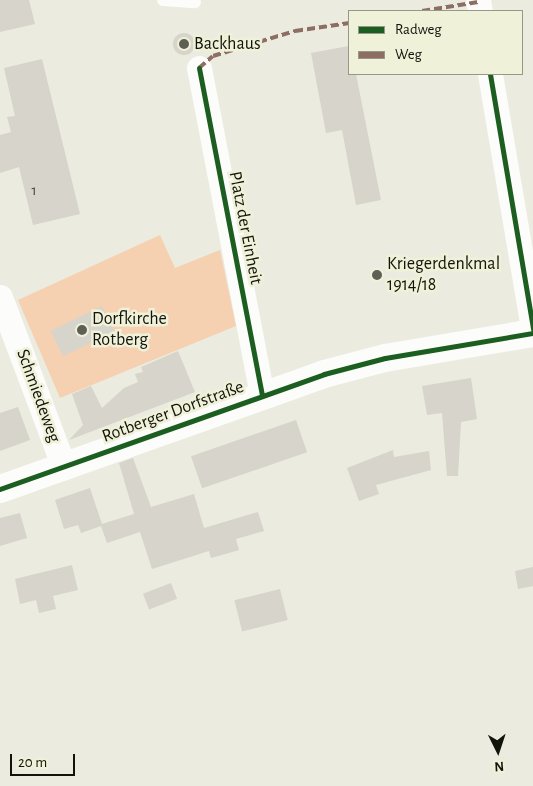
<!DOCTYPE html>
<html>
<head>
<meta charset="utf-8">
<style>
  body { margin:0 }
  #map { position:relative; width:533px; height:786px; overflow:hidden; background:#ebebdf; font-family:"Alegreya Sans",sans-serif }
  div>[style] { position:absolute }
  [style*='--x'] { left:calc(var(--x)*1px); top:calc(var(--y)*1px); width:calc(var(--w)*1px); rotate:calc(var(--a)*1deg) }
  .green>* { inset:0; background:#f5d0b1 }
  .building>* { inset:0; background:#d6d4cb; transform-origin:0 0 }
  .round { border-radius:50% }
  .service>* { height:12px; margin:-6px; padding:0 6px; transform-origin:6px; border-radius:6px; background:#fcfcfa }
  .minor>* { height:25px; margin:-12.5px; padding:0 12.5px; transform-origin:12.5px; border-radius:12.5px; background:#fcfcfa }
  .secondary>* { height:28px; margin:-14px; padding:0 14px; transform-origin:14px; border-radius:14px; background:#fcfcfa }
  .quiet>* { height:4px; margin-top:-2px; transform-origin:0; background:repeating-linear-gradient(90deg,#8d6e63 0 8px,transparent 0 12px) }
  .cycleway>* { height:5px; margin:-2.5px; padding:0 2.5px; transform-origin:2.5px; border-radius:2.5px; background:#1b5e20 }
  .dots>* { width:14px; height:14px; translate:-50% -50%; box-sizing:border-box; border:2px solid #f0f1d9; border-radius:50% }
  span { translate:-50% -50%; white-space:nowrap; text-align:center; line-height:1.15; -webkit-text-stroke:5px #f0f1d9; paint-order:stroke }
  .number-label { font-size:15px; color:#45453d }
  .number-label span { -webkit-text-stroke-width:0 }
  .poi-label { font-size:18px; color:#12130b }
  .left { translate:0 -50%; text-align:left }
  .street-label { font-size:18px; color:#12130b }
  .legend { position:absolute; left:348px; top:10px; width:175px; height:65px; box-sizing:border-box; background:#f0f1d9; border:1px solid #979887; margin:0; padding:6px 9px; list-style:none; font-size:15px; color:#12130b }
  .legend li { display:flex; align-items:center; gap:10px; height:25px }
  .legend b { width:25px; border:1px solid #979887 }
  .north { position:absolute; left:473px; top:726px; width:50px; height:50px; -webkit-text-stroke:4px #f0f1d9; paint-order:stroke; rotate:176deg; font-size:14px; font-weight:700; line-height:20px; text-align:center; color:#12130b }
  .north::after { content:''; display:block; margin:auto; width:18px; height:22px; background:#12130b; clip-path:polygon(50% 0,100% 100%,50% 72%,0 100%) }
  .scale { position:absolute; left:10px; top:754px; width:65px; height:22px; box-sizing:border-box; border:2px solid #12130b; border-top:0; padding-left:6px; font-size:15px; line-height:18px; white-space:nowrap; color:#12130b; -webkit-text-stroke:4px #f0f1d9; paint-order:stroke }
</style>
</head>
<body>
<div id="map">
  <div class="green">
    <div style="clip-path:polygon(160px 235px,175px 268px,220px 250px,236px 326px,60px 398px,18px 300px)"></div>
  </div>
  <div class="building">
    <div style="clip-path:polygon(0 0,29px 0,35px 24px,0 32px)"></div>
    <div class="round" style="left:173px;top:33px;width:22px;height:22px"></div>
    <div style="clip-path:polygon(349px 46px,349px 74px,356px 74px,381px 200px,356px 205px,342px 130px,326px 133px,311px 53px)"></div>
    <div style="clip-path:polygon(42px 59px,80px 214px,33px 225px,19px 167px,0 173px,0 135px,11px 132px,7px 117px,15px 116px,4px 68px)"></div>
    <div style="left:102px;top:306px;width:28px;height:57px;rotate:64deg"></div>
    <div style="clip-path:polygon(178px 351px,195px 392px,69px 440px,83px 425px,72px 394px,91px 386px,102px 408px,124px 388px,138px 382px,135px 374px,143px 372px,141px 367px)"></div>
    <div style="clip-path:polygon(471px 378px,477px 419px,461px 422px,458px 476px,447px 476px,442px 413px,427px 415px,422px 386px)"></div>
    <div style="clip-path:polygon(18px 407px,30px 440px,0 451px,0 413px)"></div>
    <div style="left:296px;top:420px;width:34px;height:111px;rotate:71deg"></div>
    <div style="clip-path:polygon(393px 450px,394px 457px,429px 451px,431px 470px,376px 485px,379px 494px,359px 501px,347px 468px)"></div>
    <div style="clip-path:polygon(133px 458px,151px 507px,194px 494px,204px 528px,258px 512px,264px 531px,236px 539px,239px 550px,211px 558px,209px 551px,152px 569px,140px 532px,107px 543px,101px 526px,81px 533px,78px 525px,64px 529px,55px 500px,90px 488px,102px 524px,134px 514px,119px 463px)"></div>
    <div style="clip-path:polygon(20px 513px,27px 538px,0 546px,0 518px)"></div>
    <div style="clip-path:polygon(72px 565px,78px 590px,53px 596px,56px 609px,39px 613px,36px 600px,20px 604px,15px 579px)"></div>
    <div style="clip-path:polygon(533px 567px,533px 586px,518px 589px,515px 571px)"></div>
    <div style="left:171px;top:583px;width:17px;height:30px;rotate:69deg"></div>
    <div style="left:280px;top:589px;width:32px;height:47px;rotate:76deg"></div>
  </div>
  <div class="service">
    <div style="--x:163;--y:0;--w:32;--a:4"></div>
  </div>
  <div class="minor">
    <div style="--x:478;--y:0;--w:11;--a:80"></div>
    <div style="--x:199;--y:68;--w:332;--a:79.1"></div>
    <div style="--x:490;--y:74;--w:259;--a:80.4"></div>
    <div style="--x:0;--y:297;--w:182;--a:69.4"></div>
  </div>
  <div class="secondary">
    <div style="--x:0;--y:489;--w:344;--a:-19.5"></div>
    <div style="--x:324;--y:374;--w:63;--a:-14.7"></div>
    <div style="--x:385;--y:358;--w:150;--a:-9.6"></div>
  </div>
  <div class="quiet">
    <div style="--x:422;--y:11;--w:57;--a:-9.1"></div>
    <div style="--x:199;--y:68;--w:18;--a:-41"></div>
    <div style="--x:213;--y:56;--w:86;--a:-17"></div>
    <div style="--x:295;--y:31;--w:55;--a:-8.4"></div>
  </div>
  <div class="cycleway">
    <div style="--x:199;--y:68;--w:332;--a:79.1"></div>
    <div style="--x:490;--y:74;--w:259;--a:80.4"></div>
    <div style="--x:0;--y:489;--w:344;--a:-19.5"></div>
    <div style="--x:324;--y:374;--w:63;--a:-14.7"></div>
    <div style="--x:385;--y:358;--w:150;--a:-9.6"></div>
  </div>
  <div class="dots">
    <div style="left:184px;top:44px;background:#5e5f55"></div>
    <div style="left:377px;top:275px;background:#5e5f55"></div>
    <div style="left:82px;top:330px;background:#5e5f55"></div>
  </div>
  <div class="number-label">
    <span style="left:34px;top:191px">1</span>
  </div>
  <div class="poi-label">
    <span class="left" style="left:194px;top:44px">Backhaus</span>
    <span class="left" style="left:387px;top:275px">Kriegerdenkmal<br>1914/18</span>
    <span class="left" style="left:92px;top:330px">Dorfkirche<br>Rotberg</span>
  </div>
  <div class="street-label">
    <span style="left:245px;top:228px;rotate:79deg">Platz der Einheit</span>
    <span style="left:38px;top:396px;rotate:70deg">Schmiedeweg</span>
    <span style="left:173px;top:412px;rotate:-20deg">Rotberger Dorfstraße</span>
  </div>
  <ul class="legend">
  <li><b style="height:6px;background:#1b5e20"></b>Radweg</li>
  <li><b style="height:6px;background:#8d6e63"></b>Weg</li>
  </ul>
  <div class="north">N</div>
  <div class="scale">20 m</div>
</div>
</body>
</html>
